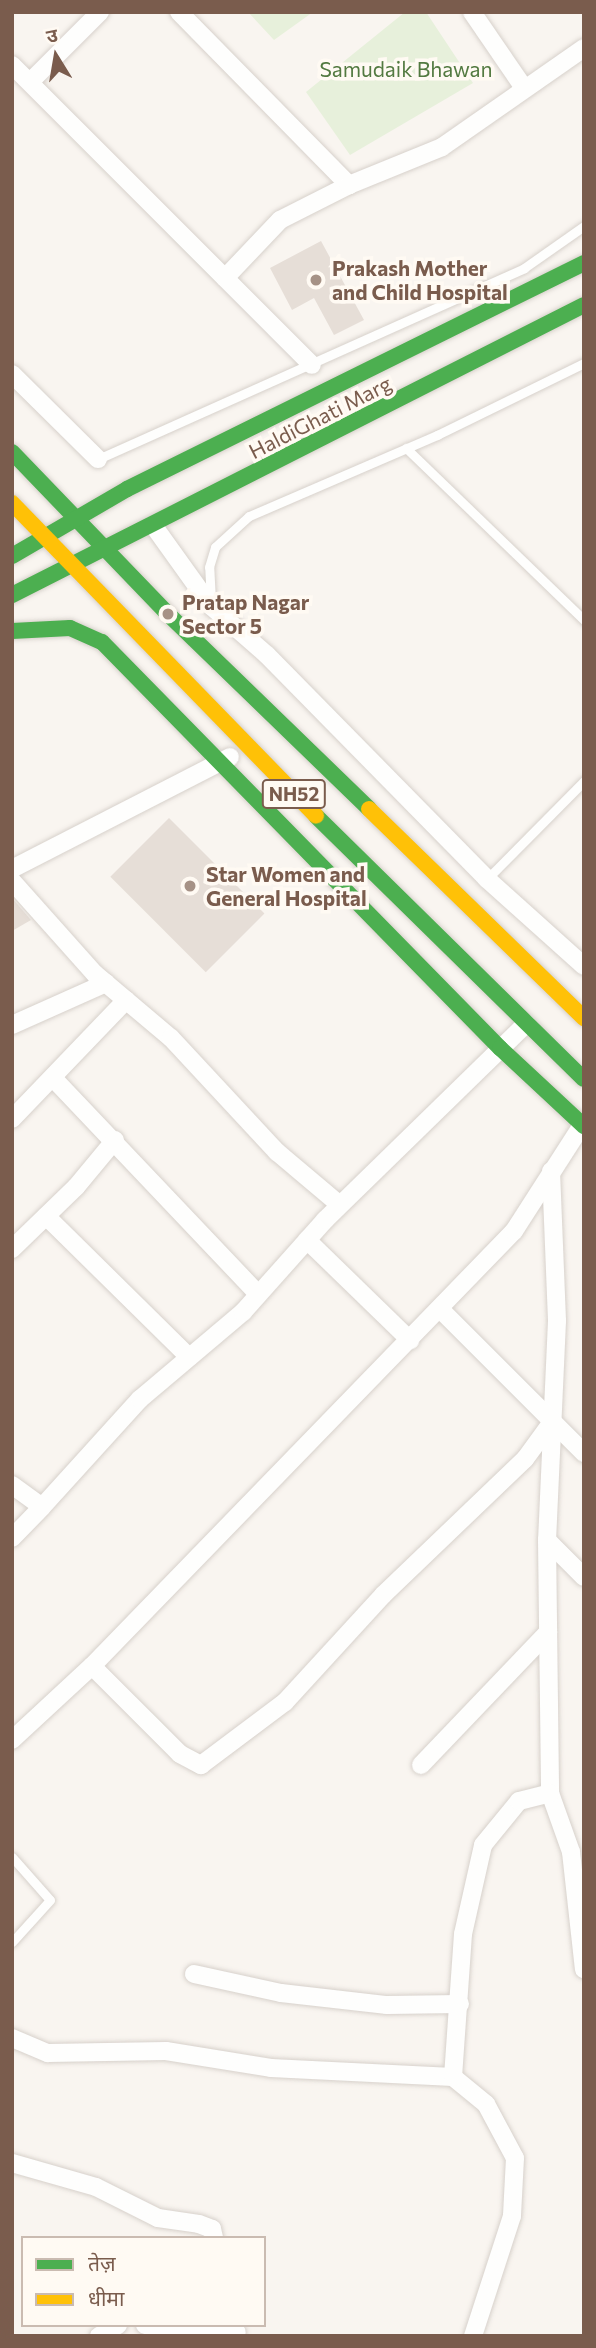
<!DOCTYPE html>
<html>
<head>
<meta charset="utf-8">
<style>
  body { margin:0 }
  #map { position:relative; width:596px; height:2348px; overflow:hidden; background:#f9f5f0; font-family:Commissioner,"Noto Sans Devanagari",sans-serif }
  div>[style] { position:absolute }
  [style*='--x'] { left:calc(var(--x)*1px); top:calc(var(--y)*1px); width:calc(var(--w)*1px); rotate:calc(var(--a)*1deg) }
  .green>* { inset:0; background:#e7f0db }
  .building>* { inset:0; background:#e6ded7; transform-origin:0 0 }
  .roads { filter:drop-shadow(0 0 2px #d7d1cb) drop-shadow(0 0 2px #d7d1cb) }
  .lane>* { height:9px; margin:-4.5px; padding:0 4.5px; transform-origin:4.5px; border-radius:4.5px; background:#fefefd }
  .street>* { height:18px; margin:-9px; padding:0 9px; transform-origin:9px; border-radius:9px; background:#fefefd }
  .fast>* { height:16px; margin:-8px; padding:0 8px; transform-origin:8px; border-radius:8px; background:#4caf50 }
  .slow>* { height:16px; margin:-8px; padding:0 8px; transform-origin:8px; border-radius:8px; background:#ffc107 }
  .dots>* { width:19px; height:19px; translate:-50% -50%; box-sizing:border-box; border:4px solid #fffaf3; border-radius:50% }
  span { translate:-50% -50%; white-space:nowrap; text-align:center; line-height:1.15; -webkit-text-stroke:7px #fffaf3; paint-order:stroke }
  .shield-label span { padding:2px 5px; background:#fffaf3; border:2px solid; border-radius:5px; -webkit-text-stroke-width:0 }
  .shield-label { font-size:19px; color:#7a5c4d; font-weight:700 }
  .park-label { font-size:21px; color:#537a41 }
  .poi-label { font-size:21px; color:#7a5c4d; font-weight:700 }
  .left { translate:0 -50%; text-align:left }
  .street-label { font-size:21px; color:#7a5c4d }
  .frame { position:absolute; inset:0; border:14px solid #7a5c4d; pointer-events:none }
  .legend { position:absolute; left:21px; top:2236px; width:245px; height:91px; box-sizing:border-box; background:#fffaf3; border:2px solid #cabbb1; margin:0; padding:9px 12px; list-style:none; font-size:21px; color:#7a5c4d }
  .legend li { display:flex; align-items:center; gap:14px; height:35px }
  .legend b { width:35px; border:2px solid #cabbb1 }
  .north { position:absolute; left:21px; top:21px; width:70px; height:70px; -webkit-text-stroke:5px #fffaf3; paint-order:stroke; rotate:349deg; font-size:19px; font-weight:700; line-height:28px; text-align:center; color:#7a5c4d }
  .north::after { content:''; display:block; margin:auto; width:24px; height:32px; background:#7a5c4d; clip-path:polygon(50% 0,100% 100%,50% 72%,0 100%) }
</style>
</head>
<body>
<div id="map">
  <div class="green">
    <div style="clip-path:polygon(248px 12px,313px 12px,274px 40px)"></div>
    <div style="clip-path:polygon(405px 12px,426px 12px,473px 83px,350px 155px,306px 92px)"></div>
  </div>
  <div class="building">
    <div style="clip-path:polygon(321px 241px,364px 320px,334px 335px,314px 298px,292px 310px,270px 268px)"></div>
    <div style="left:169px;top:818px;width:135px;height:83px;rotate:45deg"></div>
    <div style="clip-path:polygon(12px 898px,31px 920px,12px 931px)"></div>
  </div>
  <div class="roads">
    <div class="lane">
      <div style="--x:406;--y:448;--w:248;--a:44"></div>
      <div style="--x:98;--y:459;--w:467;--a:-24.1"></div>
      <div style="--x:524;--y:268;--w:73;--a:-35"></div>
      <div style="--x:211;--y:601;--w:34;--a:-93"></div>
      <div style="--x:209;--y:567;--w:21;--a:-73"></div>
      <div style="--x:215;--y:547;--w:46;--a:-42.4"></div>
      <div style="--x:249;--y:516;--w:205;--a:-23.3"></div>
      <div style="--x:437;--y:435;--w:164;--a:-26.1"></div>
      <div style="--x:487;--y:879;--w:138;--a:-45.3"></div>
      <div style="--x:12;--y:1857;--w:57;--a:48.5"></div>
      <div style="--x:50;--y:1900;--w:57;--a:132.1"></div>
    </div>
    <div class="street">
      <div style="--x:179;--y:12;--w:243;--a:45.5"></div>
      <div style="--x:472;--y:12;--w:92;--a:55.6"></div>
      <div style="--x:12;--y:65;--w:424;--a:45"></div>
      <div style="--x:30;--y:82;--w:99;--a:-45"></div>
      <div style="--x:225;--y:278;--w:80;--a:-46.5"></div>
      <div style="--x:280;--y:220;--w:77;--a:-26.9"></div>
      <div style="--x:349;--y:185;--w:100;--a:-22.2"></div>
      <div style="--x:442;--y:147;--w:173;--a:-34.9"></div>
      <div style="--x:12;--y:374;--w:121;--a:44.7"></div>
      <div style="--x:153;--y:525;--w:100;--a:54.4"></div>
      <div style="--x:211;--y:606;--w:74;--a:41.2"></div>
      <div style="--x:267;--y:655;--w:314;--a:45.5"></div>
      <div style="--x:487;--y:879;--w:130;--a:41.9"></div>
      <div style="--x:12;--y:869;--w:245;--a:-27.2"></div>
      <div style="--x:12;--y:881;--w:125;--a:48.3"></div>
      <div style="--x:95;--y:974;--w:99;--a:40.1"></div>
      <div style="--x:171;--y:1038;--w:156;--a:47.1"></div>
      <div style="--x:277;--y:1152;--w:82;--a:40.1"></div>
      <div style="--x:12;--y:1025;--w:103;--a:-24.1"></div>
      <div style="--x:54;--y:1079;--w:296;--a:46.5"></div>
      <div style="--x:12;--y:1119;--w:165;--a:-46.2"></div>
      <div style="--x:551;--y:1171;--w:150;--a:87.7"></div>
      <div style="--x:557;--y:1321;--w:219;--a:92.6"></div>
      <div style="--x:547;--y:1540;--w:253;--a:89.3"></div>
      <div style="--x:550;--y:1793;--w:63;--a:70.4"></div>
      <div style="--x:571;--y:1852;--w:118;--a:83.7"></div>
      <div style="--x:46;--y:1216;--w:201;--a:44.6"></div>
      <div style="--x:307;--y:1240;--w:144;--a:44.2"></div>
      <div style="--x:12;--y:1249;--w:89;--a:-44.1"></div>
      <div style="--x:76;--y:1187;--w:61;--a:-50.3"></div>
      <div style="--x:440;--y:1309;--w:204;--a:45"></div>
      <div style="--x:12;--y:1485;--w:37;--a:36"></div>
      <div style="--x:42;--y:1507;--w:146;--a:-47.8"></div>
      <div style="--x:140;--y:1399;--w:135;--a:-40.2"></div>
      <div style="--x:243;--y:1312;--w:123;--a:-48.3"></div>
      <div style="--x:325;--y:1220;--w:281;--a:-44.3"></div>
      <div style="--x:12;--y:1538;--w:43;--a:-45.9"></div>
      <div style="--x:547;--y:1540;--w:52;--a:45"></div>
      <div style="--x:92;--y:1666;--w:124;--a:45"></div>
      <div style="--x:180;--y:1754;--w:24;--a:28"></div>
      <div style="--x:201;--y:1765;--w:105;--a:-36.9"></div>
      <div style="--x:285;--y:1702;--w:145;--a:-47.5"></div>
      <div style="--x:383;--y:1595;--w:197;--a:-43.8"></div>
      <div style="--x:525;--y:1459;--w:46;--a:-53.9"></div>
      <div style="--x:12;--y:1740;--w:109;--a:-42.8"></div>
      <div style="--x:92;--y:1666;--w:606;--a:-45.87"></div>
      <div style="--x:514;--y:1231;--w:130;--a:-57.3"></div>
      <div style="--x:421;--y:1765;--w:184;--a:-46.3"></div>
      <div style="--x:194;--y:1974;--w:89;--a:12.3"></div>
      <div style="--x:281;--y:1993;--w:107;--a:6.5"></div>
      <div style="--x:387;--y:2005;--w:73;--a:-0.8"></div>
      <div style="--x:12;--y:2038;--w:39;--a:23"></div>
      <div style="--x:48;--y:2053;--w:118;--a:-1"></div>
      <div style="--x:166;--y:2051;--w:106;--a:9.2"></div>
      <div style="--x:271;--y:2068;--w:182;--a:2.8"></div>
      <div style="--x:453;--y:2077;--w:43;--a:39.3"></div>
      <div style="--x:486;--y:2104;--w:61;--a:61.8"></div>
      <div style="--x:515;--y:2158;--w:58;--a:93"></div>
      <div style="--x:512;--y:2216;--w:126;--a:108"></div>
      <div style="--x:453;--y:2077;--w:143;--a:-86"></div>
      <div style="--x:463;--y:1934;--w:91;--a:-77.3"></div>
      <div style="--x:483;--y:1845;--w:57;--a:-50.7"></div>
      <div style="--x:519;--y:1801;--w:32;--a:-14"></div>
      <div style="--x:12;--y:2163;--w:87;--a:15.9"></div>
      <div style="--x:96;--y:2187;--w:69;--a:26.6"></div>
      <div style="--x:158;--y:2218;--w:41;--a:8.3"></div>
      <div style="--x:199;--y:2224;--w:14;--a:21"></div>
      <div style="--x:212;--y:2229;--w:9;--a:77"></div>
      <div style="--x:145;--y:2325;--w:92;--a:4.4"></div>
      <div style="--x:99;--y:2336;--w:22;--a:-30"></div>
    </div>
    <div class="fast">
      <div style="--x:12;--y:452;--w:225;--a:46.1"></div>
      <div style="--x:168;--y:614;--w:280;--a:44.1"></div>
      <div style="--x:12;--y:556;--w:133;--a:-30.2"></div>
      <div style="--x:127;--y:489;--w:510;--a:-26.31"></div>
      <div style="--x:12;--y:595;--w:641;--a:-26.88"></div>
      <div style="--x:12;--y:631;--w:58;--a:-3"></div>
      <div style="--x:70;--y:628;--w:35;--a:24"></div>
      <div style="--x:102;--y:642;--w:569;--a:45.57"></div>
      <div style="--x:500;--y:1048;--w:115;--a:42.9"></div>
      <div style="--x:316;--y:816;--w:375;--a:44.5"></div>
    </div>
    <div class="slow">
      <div style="--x:12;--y:503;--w:436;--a:45.8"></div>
      <div style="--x:369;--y:809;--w:300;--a:44.2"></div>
    </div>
  </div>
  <div class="dots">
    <div style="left:316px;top:280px;background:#a69286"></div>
    <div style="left:168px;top:614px;background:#a69286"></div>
    <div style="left:190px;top:886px;background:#a69286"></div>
  </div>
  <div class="shield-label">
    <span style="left:294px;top:794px">NH52</span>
  </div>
  <div class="park-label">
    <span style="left:406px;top:69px">Samudaik Bhawan</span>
  </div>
  <div class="poi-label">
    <span class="left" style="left:332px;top:280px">Prakash Mother<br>and Child Hospital</span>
    <span class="left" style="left:182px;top:614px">Pratap Nagar<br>Sector 5</span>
    <span class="left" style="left:206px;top:886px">Star Women and<br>General Hospital</span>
  </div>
  <div class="street-label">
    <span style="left:320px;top:417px;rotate:-27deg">HaldiGhati Marg</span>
  </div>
  <div class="frame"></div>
  <ul class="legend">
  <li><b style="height:9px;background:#4caf50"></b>तेज़</li>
  <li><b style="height:9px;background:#ffc107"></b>धीमा</li>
  </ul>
  <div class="north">उ</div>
</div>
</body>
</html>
